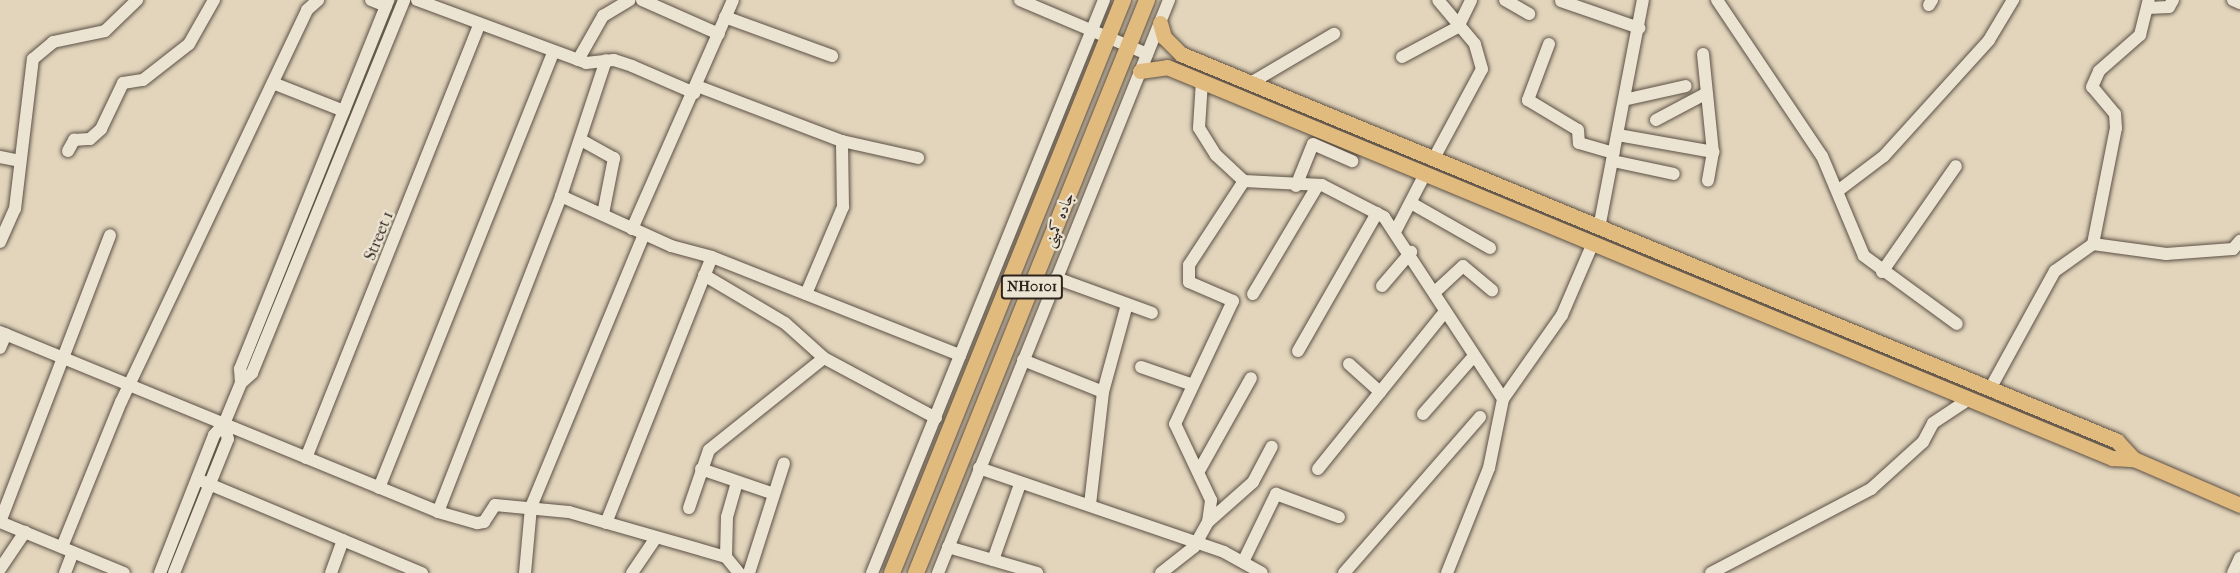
<!DOCTYPE html>
<html>
<head>
<meta charset="utf-8">
<style>
  body { margin:0 }
  #map { position:relative; width:2240px; height:573px; overflow:hidden; background:#e2d5bc; font-family:"IM FELL French Canon",Amiri,serif }
  div>[style] { position:absolute }
  [style*='--x'] { left:calc(var(--x)*1px); top:calc(var(--y)*1px); width:calc(var(--w)*1px); rotate:calc(var(--a)*1deg) }
  .roads { filter:drop-shadow(0 0 2px #5c5045) drop-shadow(0 0 2px #5c5045) }
  .minor>* { height:12px; margin:-6px; padding:0 6px; transform-origin:6px; border-radius:6px; background:#ece4d3 }
  .major>* { height:15px; margin:-7.5px; padding:0 7.5px; transform-origin:7.5px; border-radius:7.5px; background:#e1ba7e }
  .highway>* { height:16px; margin:-8px; padding:0 8px; transform-origin:8px; border-radius:8px; background:#e1ba7e }
  span { translate:-50% -50%; white-space:nowrap; text-align:center; line-height:1.15; -webkit-text-stroke:4.5px #ece4d3; paint-order:stroke }
  .shield-label span { padding:2px 4px; background:#ece4d3; border:2px solid; border-radius:4px; -webkit-text-stroke-width:0 }
  .shield-label { font-size:15px; color:#2f241d; font-weight:700 }
  .street-label { font-size:16px; color:#2f241d }
</style>
</head>
<body>
<div id="map">
  <div class="roads">
    <div class="minor">
      <div style="--x:371;--y:0;--w:16;--a:22"></div>
      <div style="--x:417;--y:0;--w:180;--a:20.4"></div>
      <div style="--x:586;--y:63;--w:28;--a:-6"></div>
      <div style="--x:614;--y:60;--w:19;--a:18"></div>
      <div style="--x:632;--y:66;--w:68;--a:23.5"></div>
      <div style="--x:642;--y:0;--w:84;--a:23.8"></div>
      <div style="--x:1020;--y:0;--w:138;--a:23"></div>
      <div style="--x:1505;--y:0;--w:28;--a:30"></div>
      <div style="--x:1717;--y:0;--w:188;--a:56.1"></div>
      <div style="--x:1822;--y:156;--w:108;--a:67.2"></div>
      <div style="--x:1864;--y:256;--w:115;--a:36.2"></div>
      <div style="--x:2233;--y:0;--w:8;--a:23"></div>
      <div style="--x:1561;--y:1;--w:83;--a:19.1"></div>
      <div style="--x:1929;--y:5;--w:6;--a:-59"></div>
      <div style="--x:2148;--y:8;--w:21;--a:-3"></div>
      <div style="--x:2169;--y:7;--w:8;--a:-60"></div>
      <div style="--x:725;--y:17;--w:114;--a:20"></div>
      <div style="--x:1549;--y:44;--w:60;--a:110.6"></div>
      <div style="--x:1528;--y:100;--w:58;--a:31"></div>
      <div style="--x:1578;--y:130;--w:13;--a:86"></div>
      <div style="--x:1579;--y:143;--w:36;--a:16"></div>
      <div style="--x:1703;--y:54;--w:99;--a:84.2"></div>
      <div style="--x:1713;--y:152;--w:29;--a:100"></div>
      <div style="--x:1402;--y:57;--w:64;--a:-28.2"></div>
      <div style="--x:1458;--y:27;--w:30;--a:-64"></div>
      <div style="--x:578;--y:60;--w:51;--a:-60.4"></div>
      <div style="--x:603;--y:16;--w:31;--a:-31"></div>
      <div style="--x:1202;--y:81;--w:47;--a:93.7"></div>
      <div style="--x:1199;--y:128;--w:32;--a:58"></div>
      <div style="--x:1216;--y:155;--w:38;--a:43"></div>
      <div style="--x:1244;--y:181;--w:78;--a:2.9"></div>
      <div style="--x:1322;--y:185;--w:70;--a:27.3"></div>
      <div style="--x:1384;--y:217;--w:217;--a:56.8"></div>
      <div style="--x:273;--y:83;--w:76;--a:21.5"></div>
      <div style="--x:1249;--y:84;--w:99;--a:-30.5"></div>
      <div style="--x:697;--y:86;--w:155;--a:20.8"></div>
      <div style="--x:842;--y:141;--w:78;--a:12.6"></div>
      <div style="--x:1628;--y:99;--w:59;--a:-12.6"></div>
      <div style="--x:1656;--y:120;--w:55;--a:-28"></div>
      <div style="--x:1618;--y:135;--w:97;--a:10.1"></div>
      <div style="--x:581;--y:140;--w:38;--a:29"></div>
      <div style="--x:614;--y:158;--w:57;--a:101.1"></div>
      <div style="--x:68;--y:151;--w:13;--a:-61"></div>
      <div style="--x:74;--y:140;--w:16;--a:-4"></div>
      <div style="--x:90;--y:139;--w:15;--a:-42"></div>
      <div style="--x:101;--y:129;--w:51;--a:-64.4"></div>
      <div style="--x:123;--y:83;--w:20;--a:-9"></div>
      <div style="--x:143;--y:80;--w:58;--a:-38"></div>
      <div style="--x:189;--y:44;--w:51;--a:-60.4"></div>
      <div style="--x:0;--y:157;--w:20;--a:11"></div>
      <div style="--x:1433;--y:160;--w:103;--a:-61.7"></div>
      <div style="--x:1482;--y:69;--w:26;--a:-106"></div>
      <div style="--x:1475;--y:44;--w:57;--a:-130.1"></div>
      <div style="--x:1613;--y:161;--w:62;--a:12"></div>
      <div style="--x:1296;--y:186;--w:45;--a:-68"></div>
      <div style="--x:1313;--y:144;--w:43;--a:23.6"></div>
      <div style="--x:1839;--y:190;--w:56;--a:-37.1"></div>
      <div style="--x:1884;--y:156;--w:156;--a:-47.8"></div>
      <div style="--x:1989;--y:40;--w:47;--a:-59"></div>
      <div style="--x:561;--y:196;--w:121;--a:24.4"></div>
      <div style="--x:671;--y:246;--w:42;--a:15"></div>
      <div style="--x:712;--y:257;--w:267;--a:21.6"></div>
      <div style="--x:1411;--y:203;--w:91;--a:29.7"></div>
      <div style="--x:1599;--y:228;--w:232;--a:-79.1"></div>
      <div style="--x:632;--y:229;--w:250;--a:-66.2"></div>
      <div style="--x:1396;--y:230;--w:63;--a:-62.6"></div>
      <div style="--x:0;--y:242;--w:36;--a:-66"></div>
      <div style="--x:15;--y:209;--w:151;--a:-83.2"></div>
      <div style="--x:33;--y:59;--w:26;--a:-40"></div>
      <div style="--x:53;--y:42;--w:53;--a:-11.9"></div>
      <div style="--x:105;--y:31;--w:45;--a:-44.1"></div>
      <div style="--x:2093;--y:244;--w:118;--a:-78.8"></div>
      <div style="--x:2116;--y:128;--w:14;--a:-94"></div>
      <div style="--x:2115;--y:114;--w:35;--a:-130"></div>
      <div style="--x:2092;--y:87;--w:17;--a:-66"></div>
      <div style="--x:2099;--y:71;--w:55;--a:-41.3"></div>
      <div style="--x:2140;--y:35;--w:36;--a:-76"></div>
      <div style="--x:1882;--y:272;--w:129;--a:-55.1"></div>
      <div style="--x:704;--y:275;--w:94;--a:30.7"></div>
      <div style="--x:785;--y:323;--w:52;--a:41.9"></div>
      <div style="--x:824;--y:358;--w:127;--a:28.2"></div>
      <div style="--x:1056;--y:278;--w:102;--a:20"></div>
      <div style="--x:1382;--y:286;--w:45;--a:-49.5"></div>
      <div style="--x:1435;--y:292;--w:38;--a:-43"></div>
      <div style="--x:1463;--y:266;--w:38;--a:40"></div>
      <div style="--x:806;--y:294;--w:95;--a:-67"></div>
      <div style="--x:843;--y:207;--w:66;--a:-90.9"></div>
      <div style="--x:1253;--y:294;--w:127;--a:-59.2"></div>
      <div style="--x:0;--y:332;--w:474;--a:22.3"></div>
      <div style="--x:438;--y:512;--w:41;--a:15.8"></div>
      <div style="--x:477;--y:523;--w:7;--a:-8"></div>
      <div style="--x:484;--y:522;--w:20;--a:-57"></div>
      <div style="--x:495;--y:505;--w:74;--a:5.4"></div>
      <div style="--x:569;--y:512;--w:163;--a:16"></div>
      <div style="--x:726;--y:557;--w:21;--a:51"></div>
      <div style="--x:0;--y:348;--w:15;--a:-67"></div>
      <div style="--x:1298;--y:351;--w:159;--a:-60.2"></div>
      <div style="--x:1023;--y:360;--w:86;--a:21.8"></div>
      <div style="--x:1103;--y:392;--w:114;--a:96.6"></div>
      <div style="--x:1349;--y:364;--w:42;--a:42.1"></div>
      <div style="--x:1141;--y:367;--w:52;--a:19.1"></div>
      <div style="--x:241;--y:383;--w:15;--a:-42"></div>
      <div style="--x:252;--y:373;--w:403;--a:-67.8"></div>
      <div style="--x:1990;--y:389;--w:135;--a:-61.2"></div>
      <div style="--x:2055;--y:271;--w:47;--a:-35.4"></div>
      <div style="--x:2093;--y:244;--w:74;--a:7.8"></div>
      <div style="--x:2166;--y:254;--w:67;--a:-4.3"></div>
      <div style="--x:2233;--y:249;--w:11;--a:-49"></div>
      <div style="--x:1103;--y:392;--w:91;--a:-74.7"></div>
      <div style="--x:1423;--y:414;--w:76;--a:-48.7"></div>
      <div style="--x:306;--y:458;--w:468;--a:-68.2"></div>
      <div style="--x:979;--y:468;--w:259;--a:18.9"></div>
      <div style="--x:1224;--y:552;--w:43;--a:28.9"></div>
      <div style="--x:701;--y:469;--w:77;--a:18.9"></div>
      <div style="--x:1200;--y:469;--w:104;--a:-60.7"></div>
      <div style="--x:1318;--y:469;--w:199;--a:-51.1"></div>
      <div style="--x:197;--y:479;--w:244;--a:22.7"></div>
      <div style="--x:379;--y:488;--w:469;--a:-68.2"></div>
      <div style="--x:689;--y:508;--w:61;--a:-71"></div>
      <div style="--x:709;--y:450;--w:147;--a:-38.7"></div>
      <div style="--x:438;--y:512;--w:339;--a:-68.7"></div>
      <div style="--x:561;--y:196;--w:143;--a:-71.7"></div>
      <div style="--x:0;--y:522;--w:307;--a:-69"></div>
      <div style="--x:0;--y:522;--w:134;--a:22.4"></div>
      <div style="--x:1208;--y:522;--w:60;--a:-41.6"></div>
      <div style="--x:1253;--y:482;--w:40;--a:-62"></div>
      <div style="--x:606;--y:523;--w:286;--a:-68.3"></div>
      <div style="--x:62;--y:547;--w:157;--a:-67.9"></div>
      <div style="--x:121;--y:402;--w:434;--a:-64.6"></div>
      <div style="--x:307;--y:10;--w:15;--a:-42"></div>
      <div style="--x:948;--y:547;--w:93;--a:16.3"></div>
      <div style="--x:726;--y:557;--w:40;--a:-88.6"></div>
      <div style="--x:727;--y:517;--w:36;--a:-74"></div>
      <div style="--x:993;--y:560;--w:81;--a:-70.4"></div>
      <div style="--x:1243;--y:562;--w:76;--a:-64.1"></div>
      <div style="--x:1276;--y:494;--w:67;--a:20.1"></div>
      <div style="--x:0;--y:569;--w:45;--a:-56"></div>
      <div style="--x:65;--y:573;--w:22;--a:-69"></div>
      <div style="--x:160;--y:573;--w:148;--a:-68.6"></div>
      <div style="--x:214;--y:435;--w:15;--a:-48"></div>
      <div style="--x:224;--y:424;--w:44;--a:-67.5"></div>
      <div style="--x:241;--y:383;--w:14;--a:-94"></div>
      <div style="--x:240;--y:369;--w:398;--a:-68.1"></div>
      <div style="--x:174;--y:573;--w:144;--a:-68.1"></div>
      <div style="--x:228;--y:439;--w:16;--a:-105"></div>
      <div style="--x:331;--y:573;--w:35;--a:-70"></div>
      <div style="--x:525;--y:573;--w:66;--a:-84.8"></div>
      <div style="--x:531;--y:507;--w:295;--a:-67.5"></div>
      <div style="--x:632;--y:573;--w:41;--a:-55.9"></div>
      <div style="--x:749;--y:573;--w:115;--a:-72.3"></div>
      <div style="--x:872;--y:573;--w:618;--a:-67.96"></div>
      <div style="--x:938;--y:573;--w:618;--a:-68.04"></div>
      <div style="--x:1161;--y:573;--w:42;--a:-38.2"></div>
      <div style="--x:1194;--y:547;--w:29;--a:-61"></div>
      <div style="--x:1208;--y:522;--w:22;--a:-82"></div>
      <div style="--x:1211;--y:500;--w:84;--a:-115.3"></div>
      <div style="--x:1175;--y:424;--w:136;--a:-64.8"></div>
      <div style="--x:1233;--y:301;--w:48;--a:-156.6"></div>
      <div style="--x:1189;--y:282;--w:17;--a:-90"></div>
      <div style="--x:1189;--y:265;--w:100;--a:-56.8"></div>
      <div style="--x:1344;--y:573;--w:207;--a:-48.9"></div>
      <div style="--x:1447;--y:573;--w:113;--a:-68.2"></div>
      <div style="--x:1489;--y:468;--w:70;--a:-78.5"></div>
      <div style="--x:1503;--y:399;--w:103;--a:-54.9"></div>
      <div style="--x:1562;--y:315;--w:78;--a:-66.7"></div>
      <div style="--x:1711;--y:573;--w:181;--a:-27.7"></div>
      <div style="--x:1871;--y:489;--w:70;--a:-42.1"></div>
      <div style="--x:1923;--y:442;--w:21;--a:-62"></div>
      <div style="--x:1933;--y:423;--w:43;--a:-33.7"></div>
      <div style="--x:2233;--y:573;--w:17;--a:-65"></div>
    </div>
    <div class="major">
      <div style="--x:1160;--y:23;--w:15;--a:74"></div>
      <div style="--x:1164;--y:37;--w:24;--a:45"></div>
      <div style="--x:1181;--y:54;--w:1013;--a:22.46"></div>
      <div style="--x:2117;--y:441;--w:25;--a:47"></div>
      <div style="--x:1140;--y:71;--w:27;--a:-8"></div>
      <div style="--x:1167;--y:67;--w:1023;--a:22.48"></div>
      <div style="--x:2112;--y:458;--w:22;--a:3"></div>
      <div style="--x:2134;--y:459;--w:116;--a:23.5"></div>
    </div>
    <div class="highway">
      <div style="--x:892;--y:573;--w:618;--a:-68.04"></div>
      <div style="--x:916;--y:573;--w:618;--a:-68.04"></div>
    </div>
  </div>
  <div class="shield-label">
    <span style="left:1032px;top:287px">NH0101</span>
  </div>
  <div class="street-label">
    <span style="left:1059px;top:220px;rotate:-68deg">جاده کمپنی</span>
    <span style="left:379px;top:236px;rotate:-68deg">Street 1</span>
  </div>
</div>
</body>
</html>
